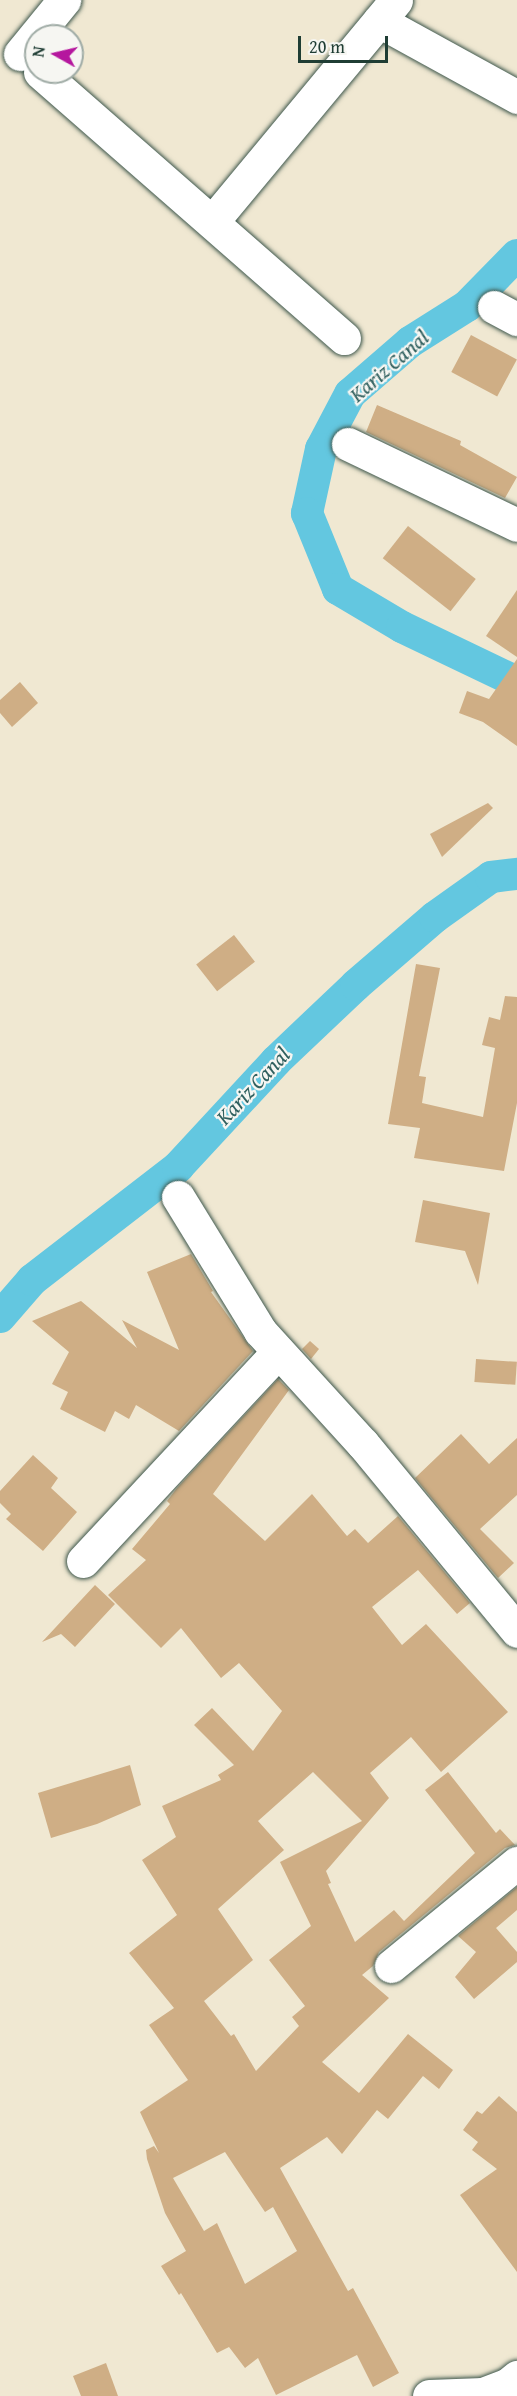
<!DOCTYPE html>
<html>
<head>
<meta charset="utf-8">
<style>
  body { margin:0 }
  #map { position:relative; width:517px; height:2396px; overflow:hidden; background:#f0e8d2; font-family:"Gentium Book Plus",serif }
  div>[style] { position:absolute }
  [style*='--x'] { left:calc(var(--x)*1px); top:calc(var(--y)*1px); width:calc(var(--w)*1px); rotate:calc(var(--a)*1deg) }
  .canal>* { height:32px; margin:-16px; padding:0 16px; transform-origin:16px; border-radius:16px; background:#63c7e0 }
  .building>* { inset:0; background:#cfae85; transform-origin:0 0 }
  .roads { filter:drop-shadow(0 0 2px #3e574c) drop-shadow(0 0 2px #3e574c) }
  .street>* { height:33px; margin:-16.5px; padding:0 16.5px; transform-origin:16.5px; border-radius:16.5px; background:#fff }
  .secondary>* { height:33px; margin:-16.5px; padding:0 16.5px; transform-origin:16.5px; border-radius:16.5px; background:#fff }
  span { translate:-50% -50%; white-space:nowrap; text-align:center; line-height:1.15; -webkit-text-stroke:4.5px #f6f6f2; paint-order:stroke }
  .water-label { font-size:22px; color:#30605f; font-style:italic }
  .north { position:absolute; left:24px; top:24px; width:60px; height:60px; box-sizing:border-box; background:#f6f6f2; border:2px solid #a0aca6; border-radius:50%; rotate:278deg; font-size:16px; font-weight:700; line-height:24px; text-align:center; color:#1f3d34 }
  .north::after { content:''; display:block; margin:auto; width:21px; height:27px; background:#b5179e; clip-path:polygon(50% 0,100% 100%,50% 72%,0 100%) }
  .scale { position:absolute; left:298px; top:36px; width:90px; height:27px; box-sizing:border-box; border:3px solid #1f3d34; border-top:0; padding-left:8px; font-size:18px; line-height:21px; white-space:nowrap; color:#1f3d34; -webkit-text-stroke:4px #f6f6f2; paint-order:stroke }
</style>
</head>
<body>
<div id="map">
  <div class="canal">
    <div style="--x:517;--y:255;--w:71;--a:134.4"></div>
    <div style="--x:467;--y:306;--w:67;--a:147.7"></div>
    <div style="--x:410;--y:342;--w:79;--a:139.1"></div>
    <div style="--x:350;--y:394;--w:62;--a:117.8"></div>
    <div style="--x:321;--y:449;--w:66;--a:102.3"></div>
    <div style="--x:307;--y:513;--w:82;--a:67.8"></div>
    <div style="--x:338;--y:589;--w:74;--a:30.7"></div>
    <div style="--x:402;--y:627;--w:127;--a:25.6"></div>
    <div style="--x:0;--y:1317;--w:49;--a:-49.1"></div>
    <div style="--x:32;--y:1280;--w:185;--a:-37.7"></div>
    <div style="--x:178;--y:1167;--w:144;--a:-47.2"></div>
    <div style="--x:276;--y:1061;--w:110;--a:-43.5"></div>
    <div style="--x:356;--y:985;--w:104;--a:-40.7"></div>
    <div style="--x:435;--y:917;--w:69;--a:-35.5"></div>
    <div style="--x:491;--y:877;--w:26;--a:-7"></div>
  </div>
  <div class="building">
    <div style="left:471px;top:335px;width:52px;height:42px;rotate:28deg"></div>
    <div style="clip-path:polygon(377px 405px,461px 441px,460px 445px,517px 477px,505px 498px,366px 432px)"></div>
    <div style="left:408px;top:526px;width:86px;height:41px;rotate:38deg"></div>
    <div style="clip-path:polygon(517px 590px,517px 657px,486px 636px)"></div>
    <div style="clip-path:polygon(517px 659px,517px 746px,483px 722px,459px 713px,467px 691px,489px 699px)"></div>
    <div style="clip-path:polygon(20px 682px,38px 703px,12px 727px,0 713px,0 700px)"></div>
    <div style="clip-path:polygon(488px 803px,493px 808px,442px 857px,430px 834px)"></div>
    <div style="left:234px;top:935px;width:34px;height:48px;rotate:52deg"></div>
    <div style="clip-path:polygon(416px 964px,440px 968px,419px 1076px,426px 1077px,422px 1103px,483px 1117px,495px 1048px,482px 1045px,489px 1017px,500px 1020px,505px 996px,517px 997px,517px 1103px,504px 1171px,414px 1158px,420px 1128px,388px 1124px)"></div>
    <div style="clip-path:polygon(423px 1200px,490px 1213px,478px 1285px,465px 1251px,415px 1242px)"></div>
    <div style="clip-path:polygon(191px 1254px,213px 1291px,211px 1292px,253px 1351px,179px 1431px,136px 1405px,129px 1419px,115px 1411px,105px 1432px,60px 1409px,68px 1392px,52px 1384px,69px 1352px,32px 1321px,81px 1301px,137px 1348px,122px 1320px,179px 1350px,147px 1272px)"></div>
    <div style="clip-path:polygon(310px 1341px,319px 1349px,311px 1359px,302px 1349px)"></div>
    <div style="left:476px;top:1359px;width:41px;height:23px;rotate:4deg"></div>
    <div style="clip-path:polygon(evenodd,278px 1379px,289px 1390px,213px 1494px,265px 1541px,312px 1494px,347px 1536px,355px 1529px,368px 1543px,398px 1516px,470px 1603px,457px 1614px,418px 1570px,372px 1607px,402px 1645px,426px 1624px,508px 1712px,441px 1772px,411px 1737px,370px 1773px,389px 1798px,326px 1871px,331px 1883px,328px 1884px,355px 1942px,394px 1910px,404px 1921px,475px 1853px,425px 1790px,448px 1772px,496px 1833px,500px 1829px,515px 1845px,505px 1848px,379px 1952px,373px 1966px,362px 1975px,389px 1998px,322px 2062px,359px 2093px,408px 2034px,453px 2070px,439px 2089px,423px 2076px,388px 2119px,377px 2110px,342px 2154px,327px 2137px,280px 2168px,348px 2291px,353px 2288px,399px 2373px,373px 2387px,357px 2355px,276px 2395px,258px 2358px,245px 2368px,229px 2347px,217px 2353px,181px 2293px,179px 2295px,161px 2266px,186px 2251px,165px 2213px,147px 2159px,146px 2150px,154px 2146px,159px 2153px,140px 2112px,188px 2080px,149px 2025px,174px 2008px,129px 1953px,177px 1915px,142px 1860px,176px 1837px,162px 1806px,221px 1780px,218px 1775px,234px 1765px,194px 1725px,212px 1708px,253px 1751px,282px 1711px,239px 1663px,221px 1678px,181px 1628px,161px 1648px,108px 1595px,146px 1560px,132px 1549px,170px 1504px,167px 1501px,177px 1488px,278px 1379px,313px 1772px,362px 1821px,280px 1862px,311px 1926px,269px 1960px,305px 2006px,292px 2017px,299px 2026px,256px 2071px,234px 2034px,231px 2036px,204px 2001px,253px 1960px,218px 1909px,284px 1850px,258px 1821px,313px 1772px,278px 1379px,225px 2152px,265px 2212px,273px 2207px,297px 2251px,245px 2284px,217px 2223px,204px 2231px,173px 2178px,225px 2152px)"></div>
    <div style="clip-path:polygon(461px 1434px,489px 1464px,517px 1438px,517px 1495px,480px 1529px,514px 1563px,498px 1578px,415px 1478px)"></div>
    <div style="clip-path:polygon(33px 1455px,58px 1478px,51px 1488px,77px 1512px,43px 1551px,6px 1519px,11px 1514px,0 1503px,0 1491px)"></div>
    <div style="clip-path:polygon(95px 1585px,115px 1604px,75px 1647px,61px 1634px,42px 1642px)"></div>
    <div style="clip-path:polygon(130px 1765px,141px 1805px,97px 1824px,51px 1838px,38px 1793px)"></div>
    <div style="clip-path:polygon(517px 1887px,517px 1910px,496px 1928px,517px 1952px,517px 1962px,474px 1999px,455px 1977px,476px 1952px,458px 1936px)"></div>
    <div style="clip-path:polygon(499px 2096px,517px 2112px,517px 2272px,460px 2195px,497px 2169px,472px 2150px,478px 2142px,463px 2130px,477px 2111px,482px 2114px)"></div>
    <div style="clip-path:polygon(106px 2363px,118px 2396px,81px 2396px,73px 2376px)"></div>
  </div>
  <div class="roads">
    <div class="street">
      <div style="--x:379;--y:21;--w:158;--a:28.8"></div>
      <div style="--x:20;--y:54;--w:70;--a:-50.8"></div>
      <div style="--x:40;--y:72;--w:404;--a:41.2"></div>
      <div style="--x:212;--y:222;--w:288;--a:-50.3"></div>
      <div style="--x:494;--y:307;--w:26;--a:28"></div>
      <div style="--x:348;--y:444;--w:187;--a:25.6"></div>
      <div style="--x:178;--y:1197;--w:157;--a:58.5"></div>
      <div style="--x:260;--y:1331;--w:153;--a:47.7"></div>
      <div style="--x:363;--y:1444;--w:242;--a:50.5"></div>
      <div style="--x:83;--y:1561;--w:286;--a:-47"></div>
      <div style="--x:391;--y:1966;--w:163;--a:-39.3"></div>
    </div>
    <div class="secondary">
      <div style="--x:429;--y:2396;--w:54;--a:-2.1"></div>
      <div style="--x:483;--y:2394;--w:26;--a:-21"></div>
      <div style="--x:507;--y:2385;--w:13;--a:-39"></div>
    </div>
  </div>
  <div class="water-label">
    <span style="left:389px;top:366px;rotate:-41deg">Kariz Canal</span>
    <span style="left:253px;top:1086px;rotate:-47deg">Kariz Canal</span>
  </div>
  <div class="north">N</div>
  <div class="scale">20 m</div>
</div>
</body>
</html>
